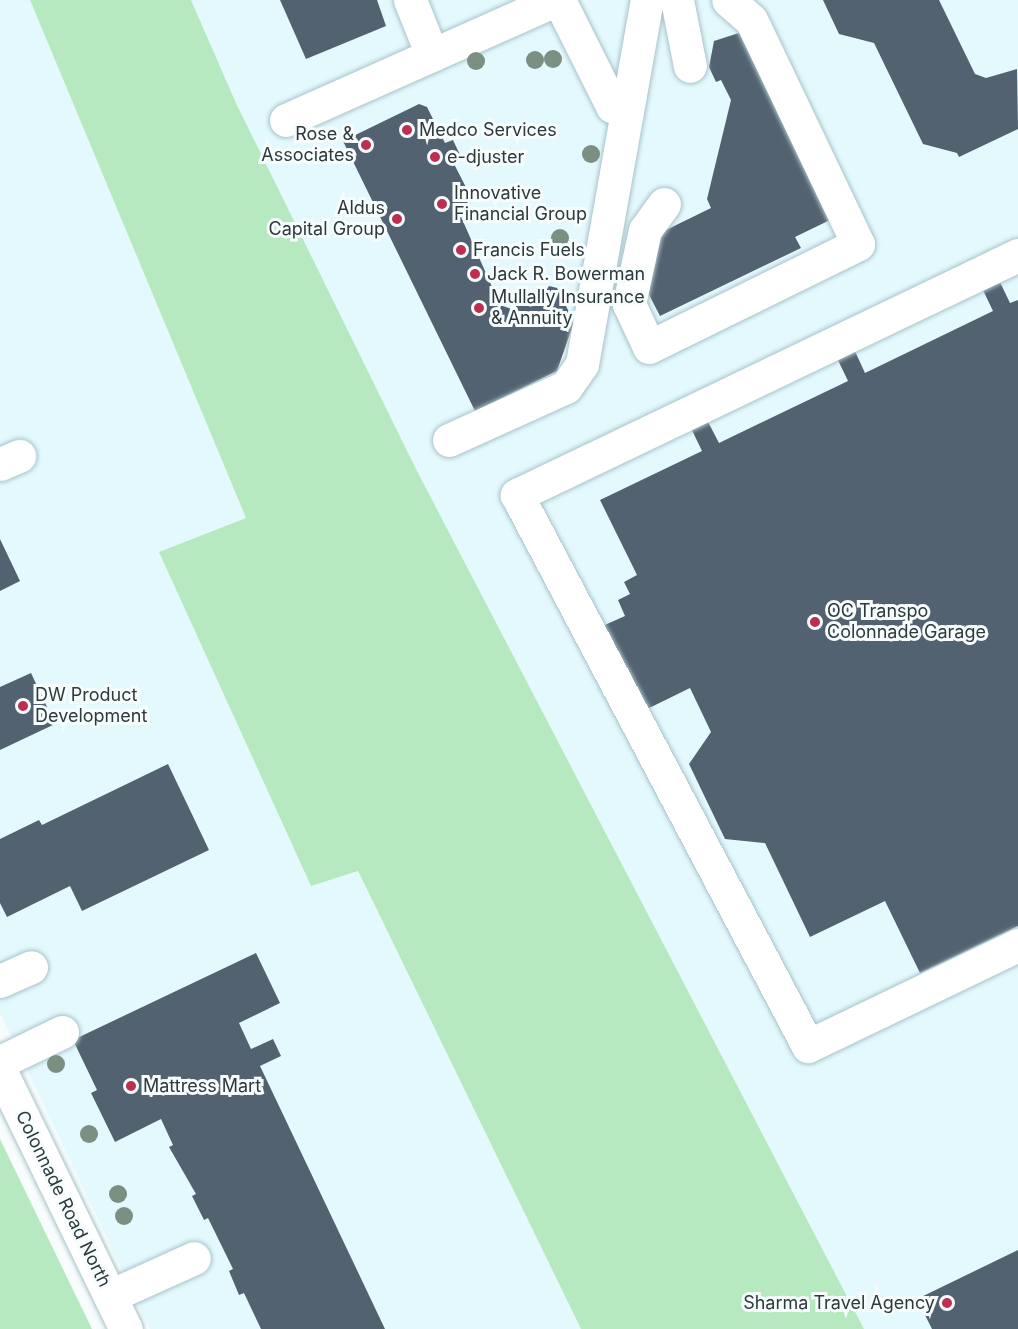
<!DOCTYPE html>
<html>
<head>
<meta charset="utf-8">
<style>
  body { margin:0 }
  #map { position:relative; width:1018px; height:1329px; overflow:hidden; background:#f7fcfd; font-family:Inter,sans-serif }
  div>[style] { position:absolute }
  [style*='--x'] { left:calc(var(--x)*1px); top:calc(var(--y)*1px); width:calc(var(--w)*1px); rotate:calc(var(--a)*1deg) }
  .built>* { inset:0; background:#e3f9fe }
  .green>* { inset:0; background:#b7e9c1 }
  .building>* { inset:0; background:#536270 }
  .roads { filter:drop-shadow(0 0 2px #a8c2c8) drop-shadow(0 0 2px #a8c2c8) }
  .minor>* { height:33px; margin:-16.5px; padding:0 16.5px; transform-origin:16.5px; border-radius:16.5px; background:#fff }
  .trees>* { width:18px; height:18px; margin:-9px; border-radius:50%; background:#7b8f82 }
  .dots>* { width:16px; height:16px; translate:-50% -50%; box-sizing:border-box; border:3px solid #f7fcfd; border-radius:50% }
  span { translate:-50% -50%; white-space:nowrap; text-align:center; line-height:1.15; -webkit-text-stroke:6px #f7fcfd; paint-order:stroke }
  .poi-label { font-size:18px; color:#2e393b }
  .left { translate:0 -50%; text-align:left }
  .right { translate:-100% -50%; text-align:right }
  .street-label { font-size:18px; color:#2e393b }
</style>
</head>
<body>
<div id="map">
  <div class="built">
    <div style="clip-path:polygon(0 0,30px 0,246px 518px,160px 552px,311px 886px,357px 870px,581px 1329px,150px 1329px,0 1013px)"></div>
    <div style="clip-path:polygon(191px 0,1018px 0,1018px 1329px,864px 1329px,416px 469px,236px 103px)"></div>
  </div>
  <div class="green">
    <div style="clip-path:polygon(30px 0,191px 0,236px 103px,416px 469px,864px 1329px,581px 1329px,358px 871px,311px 886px,159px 552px,246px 518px)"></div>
    <div style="clip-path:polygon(0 1139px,92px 1329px,0 1329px)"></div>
  </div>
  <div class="building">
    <div style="clip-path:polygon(280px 0,377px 0,386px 26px,306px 59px)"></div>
    <div style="clip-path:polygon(823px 0,939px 0,975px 74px,986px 78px,1017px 69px,1018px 129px,959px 157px,957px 153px,923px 144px,874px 43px,839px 34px)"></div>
    <div style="clip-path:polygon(742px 32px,832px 219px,795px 237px,801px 248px,660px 316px,646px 289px,656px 231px,664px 227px,666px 230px,711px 208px,707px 199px,731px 100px,721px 80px,716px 82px,709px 67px,714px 41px)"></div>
    <div style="clip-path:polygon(419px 104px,427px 107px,445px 143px,453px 140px,461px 157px,453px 162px,472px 199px,458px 210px,500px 305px,514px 310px,518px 301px,522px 304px,546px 291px,549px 286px,557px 288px,574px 322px,557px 371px,475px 411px,343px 141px)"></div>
    <div style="clip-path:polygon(998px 278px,1010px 303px,1018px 300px,1018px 926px,920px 973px,885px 901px,810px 937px,765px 843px,725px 839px,689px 764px,711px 732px,690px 688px,639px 713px,598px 628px,625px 616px,618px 600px,630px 594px,624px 582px,637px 575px,600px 500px,702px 451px,690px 426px,706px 418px,719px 443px,848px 381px,836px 356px,853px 347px,865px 373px,993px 311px,981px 286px)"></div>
    <div style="clip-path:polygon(0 539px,20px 581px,0 591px)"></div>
    <div style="clip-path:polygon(31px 673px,55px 724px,0 750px,0 687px)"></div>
    <div style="clip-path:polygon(168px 764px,209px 850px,82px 911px,70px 886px,7px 917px,0 903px,0 839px,39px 820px,42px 825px)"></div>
    <div style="clip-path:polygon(256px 953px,280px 1003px,239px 1023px,251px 1049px,273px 1039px,281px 1056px,260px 1066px,385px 1329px,261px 1329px,244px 1293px,239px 1295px,229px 1271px,233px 1269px,208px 1218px,204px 1220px,192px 1196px,196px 1194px,169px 1147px,173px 1145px,161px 1119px,115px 1142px,91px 1093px,97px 1090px,73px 1040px)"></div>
    <div style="clip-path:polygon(1018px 1250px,1018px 1329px,932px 1329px,917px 1299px)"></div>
  </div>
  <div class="roads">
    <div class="minor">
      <div style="--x:410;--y:0;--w:59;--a:68.2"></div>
      <div style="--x:559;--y:0;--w:119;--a:63.4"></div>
      <div style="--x:612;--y:106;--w:15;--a:16"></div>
      <div style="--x:677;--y:0;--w:67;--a:78.9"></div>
      <div style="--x:286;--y:120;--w:295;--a:-24"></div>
      <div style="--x:664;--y:204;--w:32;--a:126"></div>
      <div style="--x:645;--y:230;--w:76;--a:102.2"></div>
      <div style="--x:629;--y:304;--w:47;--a:65.1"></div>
      <div style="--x:649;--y:347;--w:233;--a:-26.2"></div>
      <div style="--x:858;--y:244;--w:248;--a:-115.5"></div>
      <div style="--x:751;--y:20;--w:30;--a:-139"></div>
      <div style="--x:1018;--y:255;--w:556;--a:154.4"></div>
      <div style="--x:517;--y:495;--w:623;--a:62.16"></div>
      <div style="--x:808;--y:1046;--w:233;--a:-25.7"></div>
      <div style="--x:449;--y:440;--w:128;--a:-24.4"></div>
      <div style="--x:566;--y:387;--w:28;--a:-55"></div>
      <div style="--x:582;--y:364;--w:370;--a:-79.9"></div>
      <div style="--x:0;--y:464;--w:21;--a:-23"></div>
      <div style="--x:0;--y:981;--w:34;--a:-24"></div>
      <div style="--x:0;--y:1062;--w:69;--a:-25.8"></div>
      <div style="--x:0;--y:1070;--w:288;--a:64.1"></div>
      <div style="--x:110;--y:1296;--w:92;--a:-24.3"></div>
    </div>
  </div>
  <div class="trees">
    <div style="left:553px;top:59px"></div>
    <div style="left:535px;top:60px"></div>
    <div style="left:476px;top:61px"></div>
    <div style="left:591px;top:154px"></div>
    <div style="left:560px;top:238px"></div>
    <div style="left:56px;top:1064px"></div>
    <div style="left:89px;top:1134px"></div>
    <div style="left:118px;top:1194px"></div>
    <div style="left:124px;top:1216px"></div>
  </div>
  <div class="dots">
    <div style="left:407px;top:130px;background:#be2e50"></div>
    <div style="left:366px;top:145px;background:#be2e50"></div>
    <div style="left:435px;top:157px;background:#be2e50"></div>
    <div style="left:442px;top:204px;background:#be2e50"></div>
    <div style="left:397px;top:219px;background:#be2e50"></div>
    <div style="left:461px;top:250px;background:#be2e50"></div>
    <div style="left:475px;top:274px;background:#be2e50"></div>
    <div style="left:479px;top:308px;background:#be2e50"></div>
    <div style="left:815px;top:622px;background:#be2e50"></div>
    <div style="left:23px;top:706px;background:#be2e50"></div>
    <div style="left:131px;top:1086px;background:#be2e50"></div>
    <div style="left:947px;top:1303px;background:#be2e50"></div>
  </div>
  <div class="poi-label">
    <span class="left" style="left:419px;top:130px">Medco Services</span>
    <span class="right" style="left:354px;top:145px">Rose &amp;<br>Associates</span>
    <span class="left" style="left:447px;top:157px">e-djuster</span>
    <span class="left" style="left:454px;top:204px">Innovative<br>Financial Group</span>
    <span class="right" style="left:385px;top:219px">Aldus<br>Capital Group</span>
    <span class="left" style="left:473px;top:250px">Francis Fuels</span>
    <span class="left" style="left:487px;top:274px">Jack R. Bowerman</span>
    <span class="left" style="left:491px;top:308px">Mullally Insurance<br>&amp; Annuity</span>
    <span class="left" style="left:827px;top:622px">OC Transpo<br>Colonnade Garage</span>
    <span class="left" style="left:35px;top:706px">DW Product<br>Development</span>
    <span class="left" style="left:143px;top:1086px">Mattress Mart</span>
    <span class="right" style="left:935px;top:1303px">Sharma Travel Agency</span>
  </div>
  <div class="street-label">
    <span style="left:63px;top:1199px;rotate:64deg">Colonnade Road North</span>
  </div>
</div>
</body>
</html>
